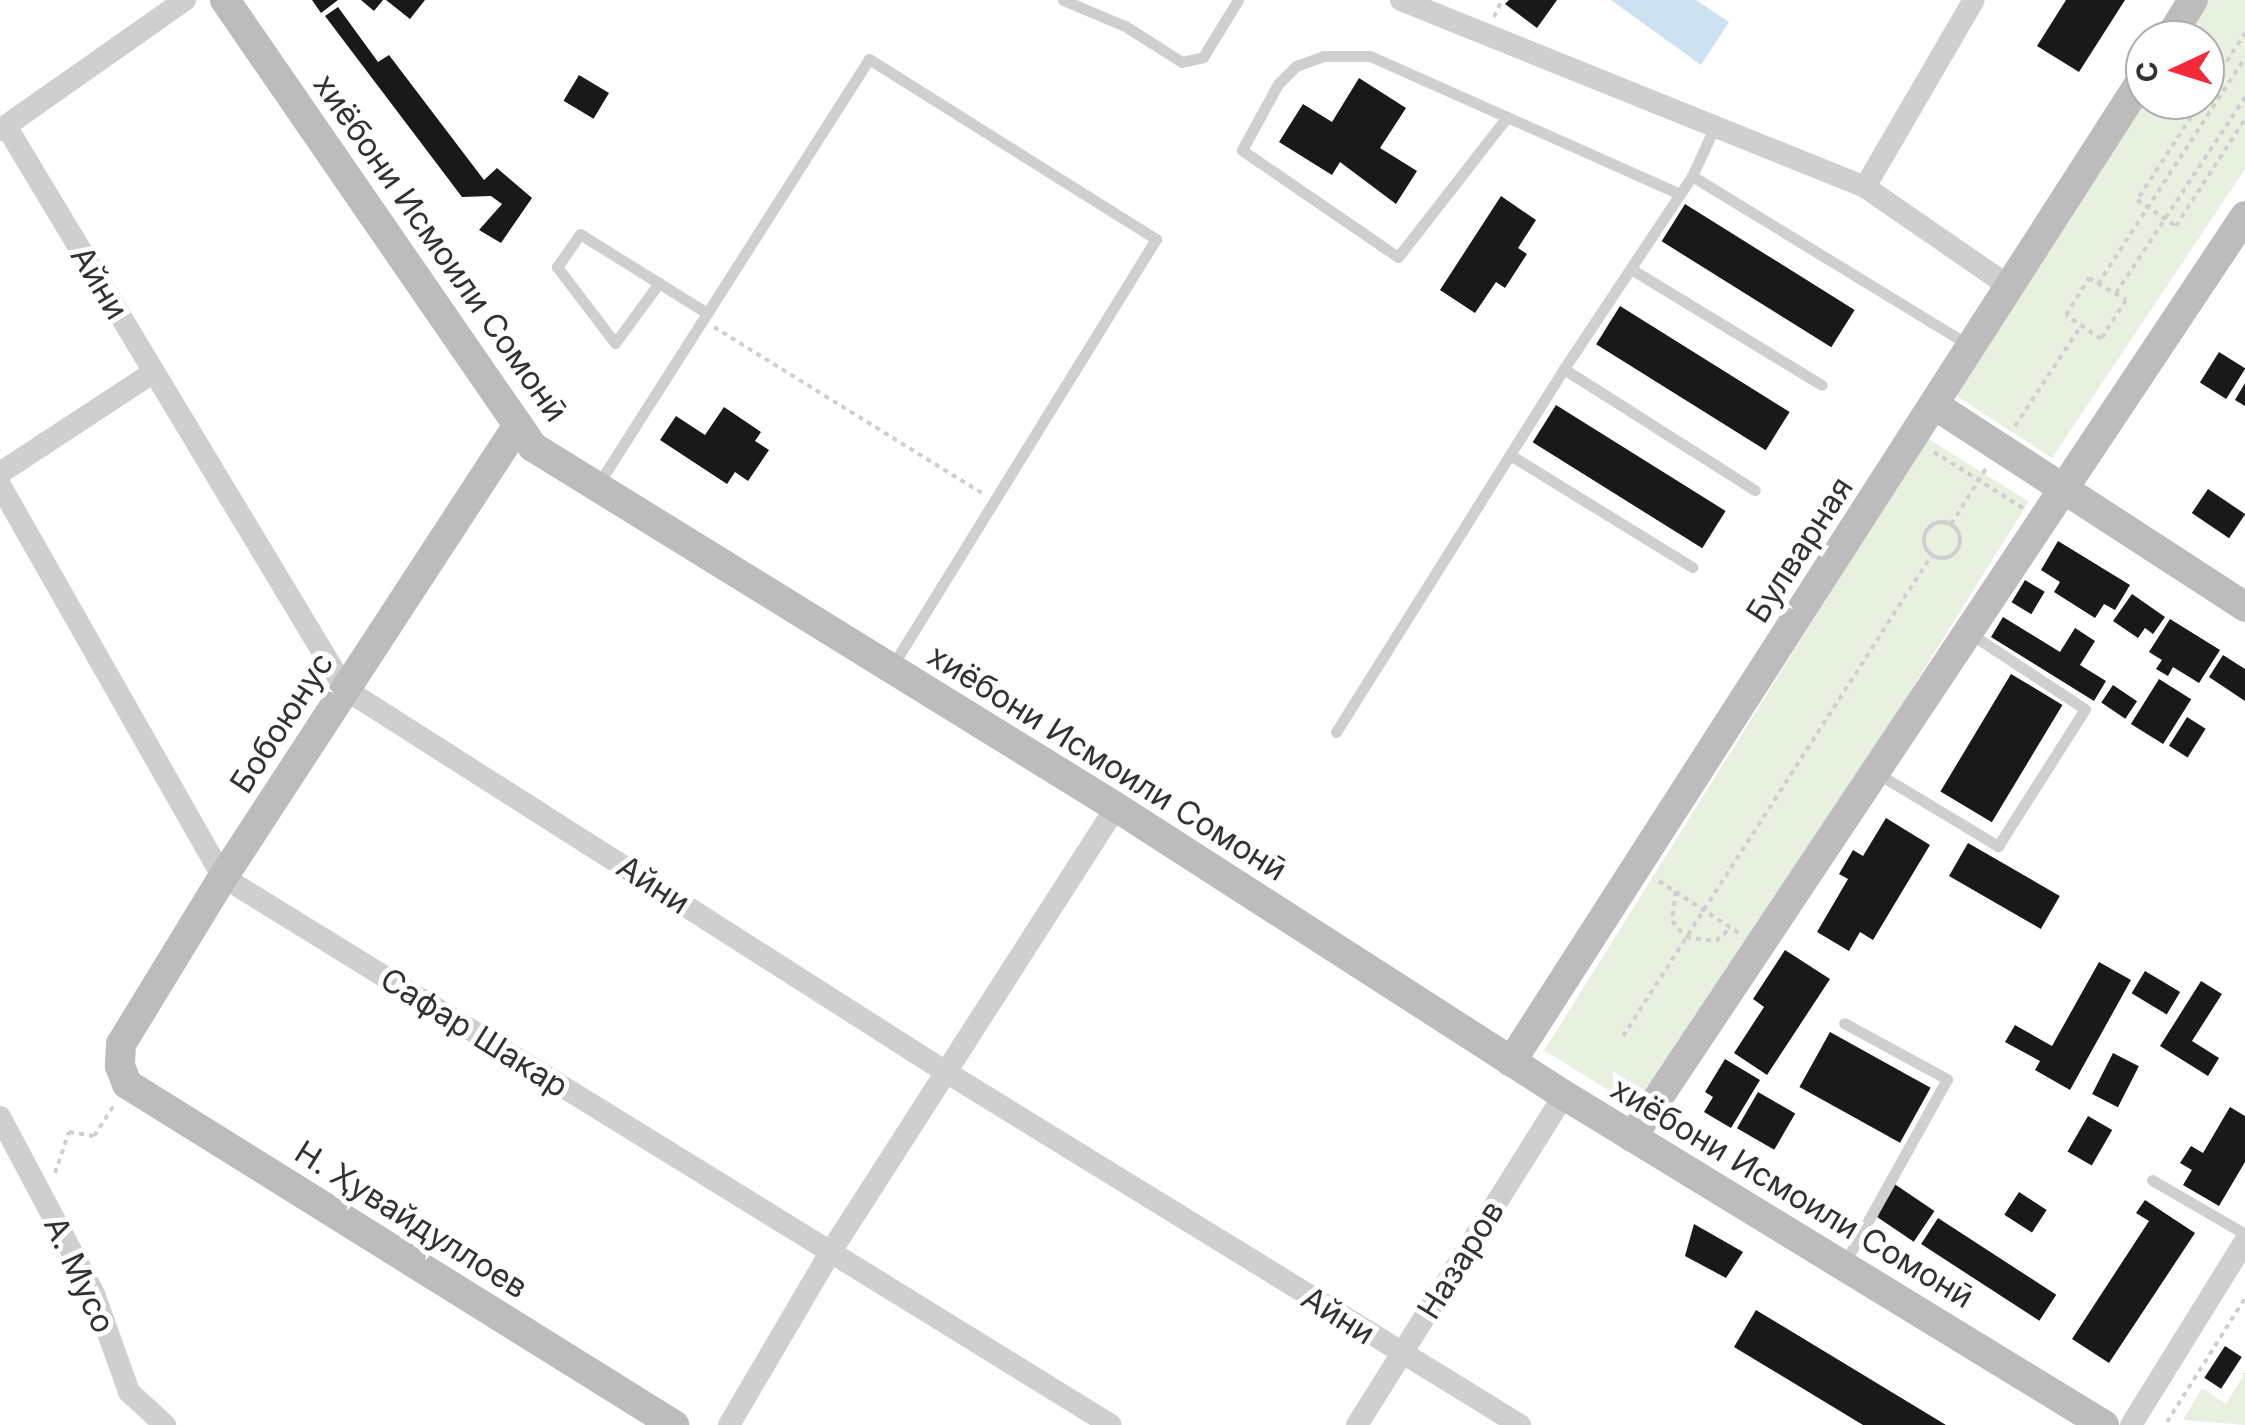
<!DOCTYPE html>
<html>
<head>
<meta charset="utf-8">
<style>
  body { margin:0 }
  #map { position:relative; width:2245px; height:1425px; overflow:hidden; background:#fff; font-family:Inter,sans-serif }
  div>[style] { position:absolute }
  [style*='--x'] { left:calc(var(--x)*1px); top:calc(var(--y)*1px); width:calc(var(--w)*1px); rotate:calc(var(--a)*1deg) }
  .green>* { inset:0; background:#e8f0e0; transform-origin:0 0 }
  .water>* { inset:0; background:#cce2f0 }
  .building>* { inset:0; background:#191919; transform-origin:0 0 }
  .path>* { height:4px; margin-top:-2px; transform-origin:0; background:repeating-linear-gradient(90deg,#cfcfcf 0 5px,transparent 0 10px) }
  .path>.ring { margin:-2px; padding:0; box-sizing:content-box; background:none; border:4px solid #cfcfcf; border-radius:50% }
  .lane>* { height:11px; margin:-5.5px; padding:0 5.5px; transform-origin:5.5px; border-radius:5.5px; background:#cfcfcf }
  .street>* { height:22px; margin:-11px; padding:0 11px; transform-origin:11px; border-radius:11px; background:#cfcfcf }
  .secondary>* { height:30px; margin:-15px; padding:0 15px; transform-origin:15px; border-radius:15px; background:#bcbcbc }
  span { translate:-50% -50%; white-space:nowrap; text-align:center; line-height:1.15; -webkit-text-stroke:10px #fff; paint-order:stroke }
  .street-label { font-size:32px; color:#323232 }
  .north { position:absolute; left:2125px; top:20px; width:100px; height:100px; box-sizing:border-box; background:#fff; border:2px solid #adadad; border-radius:50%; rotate:266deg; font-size:28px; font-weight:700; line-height:40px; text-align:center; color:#323232 }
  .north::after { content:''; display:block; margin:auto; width:35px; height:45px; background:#f42a38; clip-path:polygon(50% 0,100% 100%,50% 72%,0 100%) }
</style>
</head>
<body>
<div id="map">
  <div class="green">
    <div style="clip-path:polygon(2209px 0,2245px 0,2245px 169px,2052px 458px,1955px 395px,2145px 100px,2205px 100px,2205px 40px,2184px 40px)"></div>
    <div style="left:1927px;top:438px;width:120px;height:722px;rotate:32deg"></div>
    <div style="clip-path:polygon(2245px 1373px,2245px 1425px,2183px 1420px,2202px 1388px,2226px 1404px)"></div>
  </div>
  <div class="water">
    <div style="clip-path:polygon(1611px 0,1696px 0,1729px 22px,1701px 65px)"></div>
  </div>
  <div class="building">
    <div style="clip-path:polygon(312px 0,338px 0,321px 13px)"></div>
    <div style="clip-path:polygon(361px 0,383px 0,374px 11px)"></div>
    <div style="clip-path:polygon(386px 0,425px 0,410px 19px)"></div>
    <div style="clip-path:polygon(1509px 0,1557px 0,1537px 28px,1505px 4px)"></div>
    <div style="clip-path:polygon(2066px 0,2125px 0,2079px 72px,2037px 46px)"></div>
    <div style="clip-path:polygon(338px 7px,378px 62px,389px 55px,484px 180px,497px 168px,532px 198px,501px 243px,479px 230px,502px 204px,491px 196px,462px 197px,325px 16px)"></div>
    <div style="left:579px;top:75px;width:35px;height:30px;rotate:31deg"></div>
    <div style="clip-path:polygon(1359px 78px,1406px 108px,1380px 148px,1417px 171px,1396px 204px,1340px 162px,1332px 175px,1279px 142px,1303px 104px,1332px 122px)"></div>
    <div style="clip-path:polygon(1501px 196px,1536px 220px,1518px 248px,1527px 254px,1505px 288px,1496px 282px,1475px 313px,1440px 290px)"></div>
    <div style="left:1685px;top:204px;width:200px;height:44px;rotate:32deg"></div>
    <div style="left:1620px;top:306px;width:200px;height:45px;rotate:32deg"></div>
    <div style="left:2219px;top:352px;width:31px;height:36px;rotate:32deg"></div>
    <div style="clip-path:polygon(2245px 383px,2245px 406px,2235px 400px)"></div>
    <div style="left:1556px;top:405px;width:200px;height:44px;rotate:32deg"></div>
    <div style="clip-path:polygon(724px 407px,761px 432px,755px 441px,769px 450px,748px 481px,735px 472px,727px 484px,660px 440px,676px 416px,705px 435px)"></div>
    <div style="left:2208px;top:489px;width:45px;height:29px;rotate:34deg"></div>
    <div style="clip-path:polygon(2058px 541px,2130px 585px,2115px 610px,2104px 604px,2095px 618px,2054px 592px,2060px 582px,2041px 570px)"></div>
    <div style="left:2025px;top:580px;width:23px;height:26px;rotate:31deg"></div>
    <div style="clip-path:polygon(2132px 594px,2165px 617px,2153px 634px,2145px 628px,2138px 638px,2113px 621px)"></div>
    <div style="clip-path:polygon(2003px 617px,2060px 652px,2075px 628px,2095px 641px,2080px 665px,2106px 681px,2094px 701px,1991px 637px)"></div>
    <div style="clip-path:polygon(2170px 619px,2220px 650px,2199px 683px,2173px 667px,2168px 676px,2156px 669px,2162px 660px,2149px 652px)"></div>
    <div style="clip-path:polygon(2223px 655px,2245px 669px,2245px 701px,2209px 677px)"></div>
    <div style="left:2011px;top:674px;width:60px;height:137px;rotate:31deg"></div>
    <div style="left:2159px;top:679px;width:38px;height:53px;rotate:32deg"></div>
    <div style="left:2113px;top:685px;width:29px;height:21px;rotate:34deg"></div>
    <div style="left:2187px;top:717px;width:22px;height:34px;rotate:32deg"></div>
    <div style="clip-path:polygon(1886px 818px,1930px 845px,1873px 940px,1860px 932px,1849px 951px,1817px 932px,1848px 879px,1839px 874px,1853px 850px,1863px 856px)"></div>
    <div style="left:1968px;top:843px;width:106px;height:38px;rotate:30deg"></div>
    <div style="clip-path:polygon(1785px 950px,1830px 979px,1767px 1075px,1734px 1053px,1764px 1007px,1753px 999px)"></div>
    <div style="clip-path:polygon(2099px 962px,2131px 980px,2070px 1090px,2035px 1070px,2040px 1061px,2005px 1042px,2015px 1025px,2052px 1046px)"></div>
    <div style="left:2145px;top:971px;width:41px;height:26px;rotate:31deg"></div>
    <div style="clip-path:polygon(2201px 981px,2222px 994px,2192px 1041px,2219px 1058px,2208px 1076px,2160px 1046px)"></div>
    <div style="left:1830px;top:1032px;width:115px;height:63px;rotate:29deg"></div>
    <div style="left:2113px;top:1053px;width:29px;height:46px;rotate:27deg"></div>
    <div style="clip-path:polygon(1725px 1059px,1760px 1080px,1731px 1128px,1704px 1112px,1713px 1097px,1705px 1092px)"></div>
    <div style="left:1758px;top:1092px;width:43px;height:42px;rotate:30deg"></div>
    <div style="clip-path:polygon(2230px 1107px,2245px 1116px,2245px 1162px,2219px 1206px,2183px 1185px,2192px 1170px,2180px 1163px,2191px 1146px,2203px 1153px)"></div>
    <div style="left:2088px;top:1116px;width:28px;height:41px;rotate:30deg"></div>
    <div style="left:1893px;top:1183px;width:50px;height:37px;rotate:34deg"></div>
    <div style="left:2019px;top:1192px;width:33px;height:27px;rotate:33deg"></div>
    <div style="clip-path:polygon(2145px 1200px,2195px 1233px,2109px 1363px,2072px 1339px,2149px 1221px,2136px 1213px)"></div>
    <div style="left:1938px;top:1218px;width:141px;height:31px;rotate:33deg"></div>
    <div style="clip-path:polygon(1694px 1224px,1743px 1252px,1726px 1278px,1685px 1256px)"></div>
    <div style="clip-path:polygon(1756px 1310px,1946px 1425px,1863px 1425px,1734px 1347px)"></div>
    <div style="left:2225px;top:1346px;width:20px;height:38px;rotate:33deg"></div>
  </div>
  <div class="path">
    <div style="--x:1494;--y:17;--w:19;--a:-65"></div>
    <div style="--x:2205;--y:95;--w:74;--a:-57.2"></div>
    <div style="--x:2202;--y:100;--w:119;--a:123"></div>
    <div style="--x:2137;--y:200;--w:47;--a:33.7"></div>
    <div style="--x:2176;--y:226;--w:127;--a:-57.2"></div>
    <div style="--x:2089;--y:278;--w:43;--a:30.7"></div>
    <div style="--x:2126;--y:300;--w:46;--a:122.7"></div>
    <div style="--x:2101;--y:339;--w:42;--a:-145.6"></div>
    <div style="--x:2066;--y:315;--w:44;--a:-58.1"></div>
    <div style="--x:2098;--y:284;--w:270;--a:-57"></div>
    <div style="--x:2116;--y:293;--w:235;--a:-56.6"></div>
    <div style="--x:714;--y:327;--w:315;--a:31.8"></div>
    <div style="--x:2015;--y:426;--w:120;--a:-56.6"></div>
    <div style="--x:1934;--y:452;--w:105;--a:32.2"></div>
    <div class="ring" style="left:1924px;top:522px;width:32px;height:32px"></div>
    <div style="--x:1951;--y:524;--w:67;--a:-57.7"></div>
    <div style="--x:1659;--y:881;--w:95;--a:33"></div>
    <div style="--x:1676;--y:891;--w:30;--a:98"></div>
    <div style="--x:1672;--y:921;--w:21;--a:49"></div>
    <div style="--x:1686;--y:937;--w:30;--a:8"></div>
    <div style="--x:1716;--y:941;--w:20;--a:-41"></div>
    <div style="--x:1623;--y:1036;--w:570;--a:-57.31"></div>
    <div style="--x:55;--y:1173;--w:43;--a:-71.1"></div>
    <div style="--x:69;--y:1132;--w:25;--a:9"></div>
    <div style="--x:94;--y:1136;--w:37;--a:-57"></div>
    <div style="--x:2245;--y:1373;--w:1;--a:90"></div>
    <div style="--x:2167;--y:1422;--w:146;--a:-57.8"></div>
  </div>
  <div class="lane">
    <div style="--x:1063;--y:0;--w:67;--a:22.8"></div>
    <div style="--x:1125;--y:26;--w:67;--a:32.3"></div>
    <div style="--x:1182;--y:62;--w:22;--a:-13"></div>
    <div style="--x:1203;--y:57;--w:67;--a:-58.4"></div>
    <div style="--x:1507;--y:117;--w:177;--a:127.9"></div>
    <div style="--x:1398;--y:257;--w:189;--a:-145.6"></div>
    <div style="--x:1242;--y:150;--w:75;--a:-61.4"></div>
    <div style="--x:1278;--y:84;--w:25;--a:-45"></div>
    <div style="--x:1296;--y:66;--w:29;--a:-20"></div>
    <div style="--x:1323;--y:56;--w:47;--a:0"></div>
    <div style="--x:1370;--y:56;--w:150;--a:24"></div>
    <div style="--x:1507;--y:117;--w:189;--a:24"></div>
    <div style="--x:1714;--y:128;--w:53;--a:114.6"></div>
    <div style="--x:1692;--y:176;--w:232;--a:123.6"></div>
    <div style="--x:1564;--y:369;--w:226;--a:32.4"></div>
    <div style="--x:1692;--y:176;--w:326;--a:31.4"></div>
    <div style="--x:1631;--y:269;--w:223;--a:31.3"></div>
    <div style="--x:659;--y:283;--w:74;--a:126.3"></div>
    <div style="--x:615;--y:343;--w:96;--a:-127.3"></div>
    <div style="--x:557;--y:267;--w:40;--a:-55.1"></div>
    <div style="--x:580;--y:234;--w:150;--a:31.9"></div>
    <div style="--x:1510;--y:455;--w:214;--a:31.6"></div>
    <div style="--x:597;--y:486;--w:506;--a:-57.5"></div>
    <div style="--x:869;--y:59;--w:339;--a:32.1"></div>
    <div style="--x:1156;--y:239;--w:504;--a:121.7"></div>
    <div style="--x:1336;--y:732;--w:429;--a:-57.9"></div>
    <div style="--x:1875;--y:772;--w:144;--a:31"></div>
    <div style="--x:1998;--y:846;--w:162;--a:-57.6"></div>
    <div style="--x:2085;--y:709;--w:140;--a:-146.7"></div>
    <div style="--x:2152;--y:1180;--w:108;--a:30.1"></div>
    <div style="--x:1843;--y:1266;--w:214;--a:-60.9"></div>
    <div style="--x:1947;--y:1079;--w:117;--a:-151.5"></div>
  </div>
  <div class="street">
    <div style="--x:1401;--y:0;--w:500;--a:21.95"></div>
    <div style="--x:1865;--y:187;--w:176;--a:34.6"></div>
    <div style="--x:6;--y:126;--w:657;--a:58.95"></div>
    <div style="--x:345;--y:689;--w:713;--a:32.51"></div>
    <div style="--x:946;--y:1072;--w:674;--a:31.59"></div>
    <div style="--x:0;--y:130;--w:226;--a:-35.1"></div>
    <div style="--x:1865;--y:187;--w:216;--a:-59.8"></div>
    <div style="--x:0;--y:473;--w:182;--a:-33.3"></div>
    <div style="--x:0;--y:485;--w:451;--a:60.4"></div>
    <div style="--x:223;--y:877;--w:1043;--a:31.68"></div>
    <div style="--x:0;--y:1117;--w:200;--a:62"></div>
    <div style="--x:94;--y:1294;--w:104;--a:70.3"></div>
    <div style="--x:129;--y:1392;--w:49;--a:42.5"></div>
    <div style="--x:729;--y:1425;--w:199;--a:-59.6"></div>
    <div style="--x:830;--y:1253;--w:530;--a:-57.33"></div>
    <div style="--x:1357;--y:1425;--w:390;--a:-57.9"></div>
    <div style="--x:2131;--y:1425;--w:216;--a:-58.2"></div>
  </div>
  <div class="secondary">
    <div style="--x:225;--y:0;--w:543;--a:55.43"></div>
    <div style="--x:533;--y:447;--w:685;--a:31.7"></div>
    <div style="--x:1116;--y:807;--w:533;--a:32.74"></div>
    <div style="--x:1564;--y:1095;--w:633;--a:31.43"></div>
    <div style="--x:2168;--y:40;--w:47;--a:-58"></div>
    <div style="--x:1936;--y:406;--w:369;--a:33"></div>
    <div style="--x:518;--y:425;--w:540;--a:123.13"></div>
    <div style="--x:223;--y:877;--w:196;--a:121.4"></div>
    <div style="--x:121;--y:1044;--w:22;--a:93"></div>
    <div style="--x:120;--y:1066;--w:19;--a:69"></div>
    <div style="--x:127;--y:1084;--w:645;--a:31.94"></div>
    <div style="--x:1511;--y:1062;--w:1173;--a:-57.29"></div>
    <div style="--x:1632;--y:1137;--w:1106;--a:-56.35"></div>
  </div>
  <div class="street-label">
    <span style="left:440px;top:248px;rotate:55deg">хиёбони Исмоили Сомонӣ</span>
    <span style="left:99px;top:283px;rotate:59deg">Айни</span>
    <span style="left:1800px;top:550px;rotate:-57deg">Булварная</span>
    <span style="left:282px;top:723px;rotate:-57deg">Бобоюнус</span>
    <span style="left:1107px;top:763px;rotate:32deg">хиёбони Исмоили Сомонӣ</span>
    <span style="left:653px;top:885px;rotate:33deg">Айни</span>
    <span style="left:474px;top:1033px;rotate:32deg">Сафар Шакар</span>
    <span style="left:1792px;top:1193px;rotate:31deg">хиёбони Исмоили Сомонӣ</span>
    <span style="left:411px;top:1220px;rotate:32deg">Н. Ҳувайдуллоев</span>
    <span style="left:1461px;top:1260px;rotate:-58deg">Назаров</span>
    <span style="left:79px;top:1275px;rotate:65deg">А. Мусо</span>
    <span style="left:1338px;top:1316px;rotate:32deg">Айни</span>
  </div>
  <div class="north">С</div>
</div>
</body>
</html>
